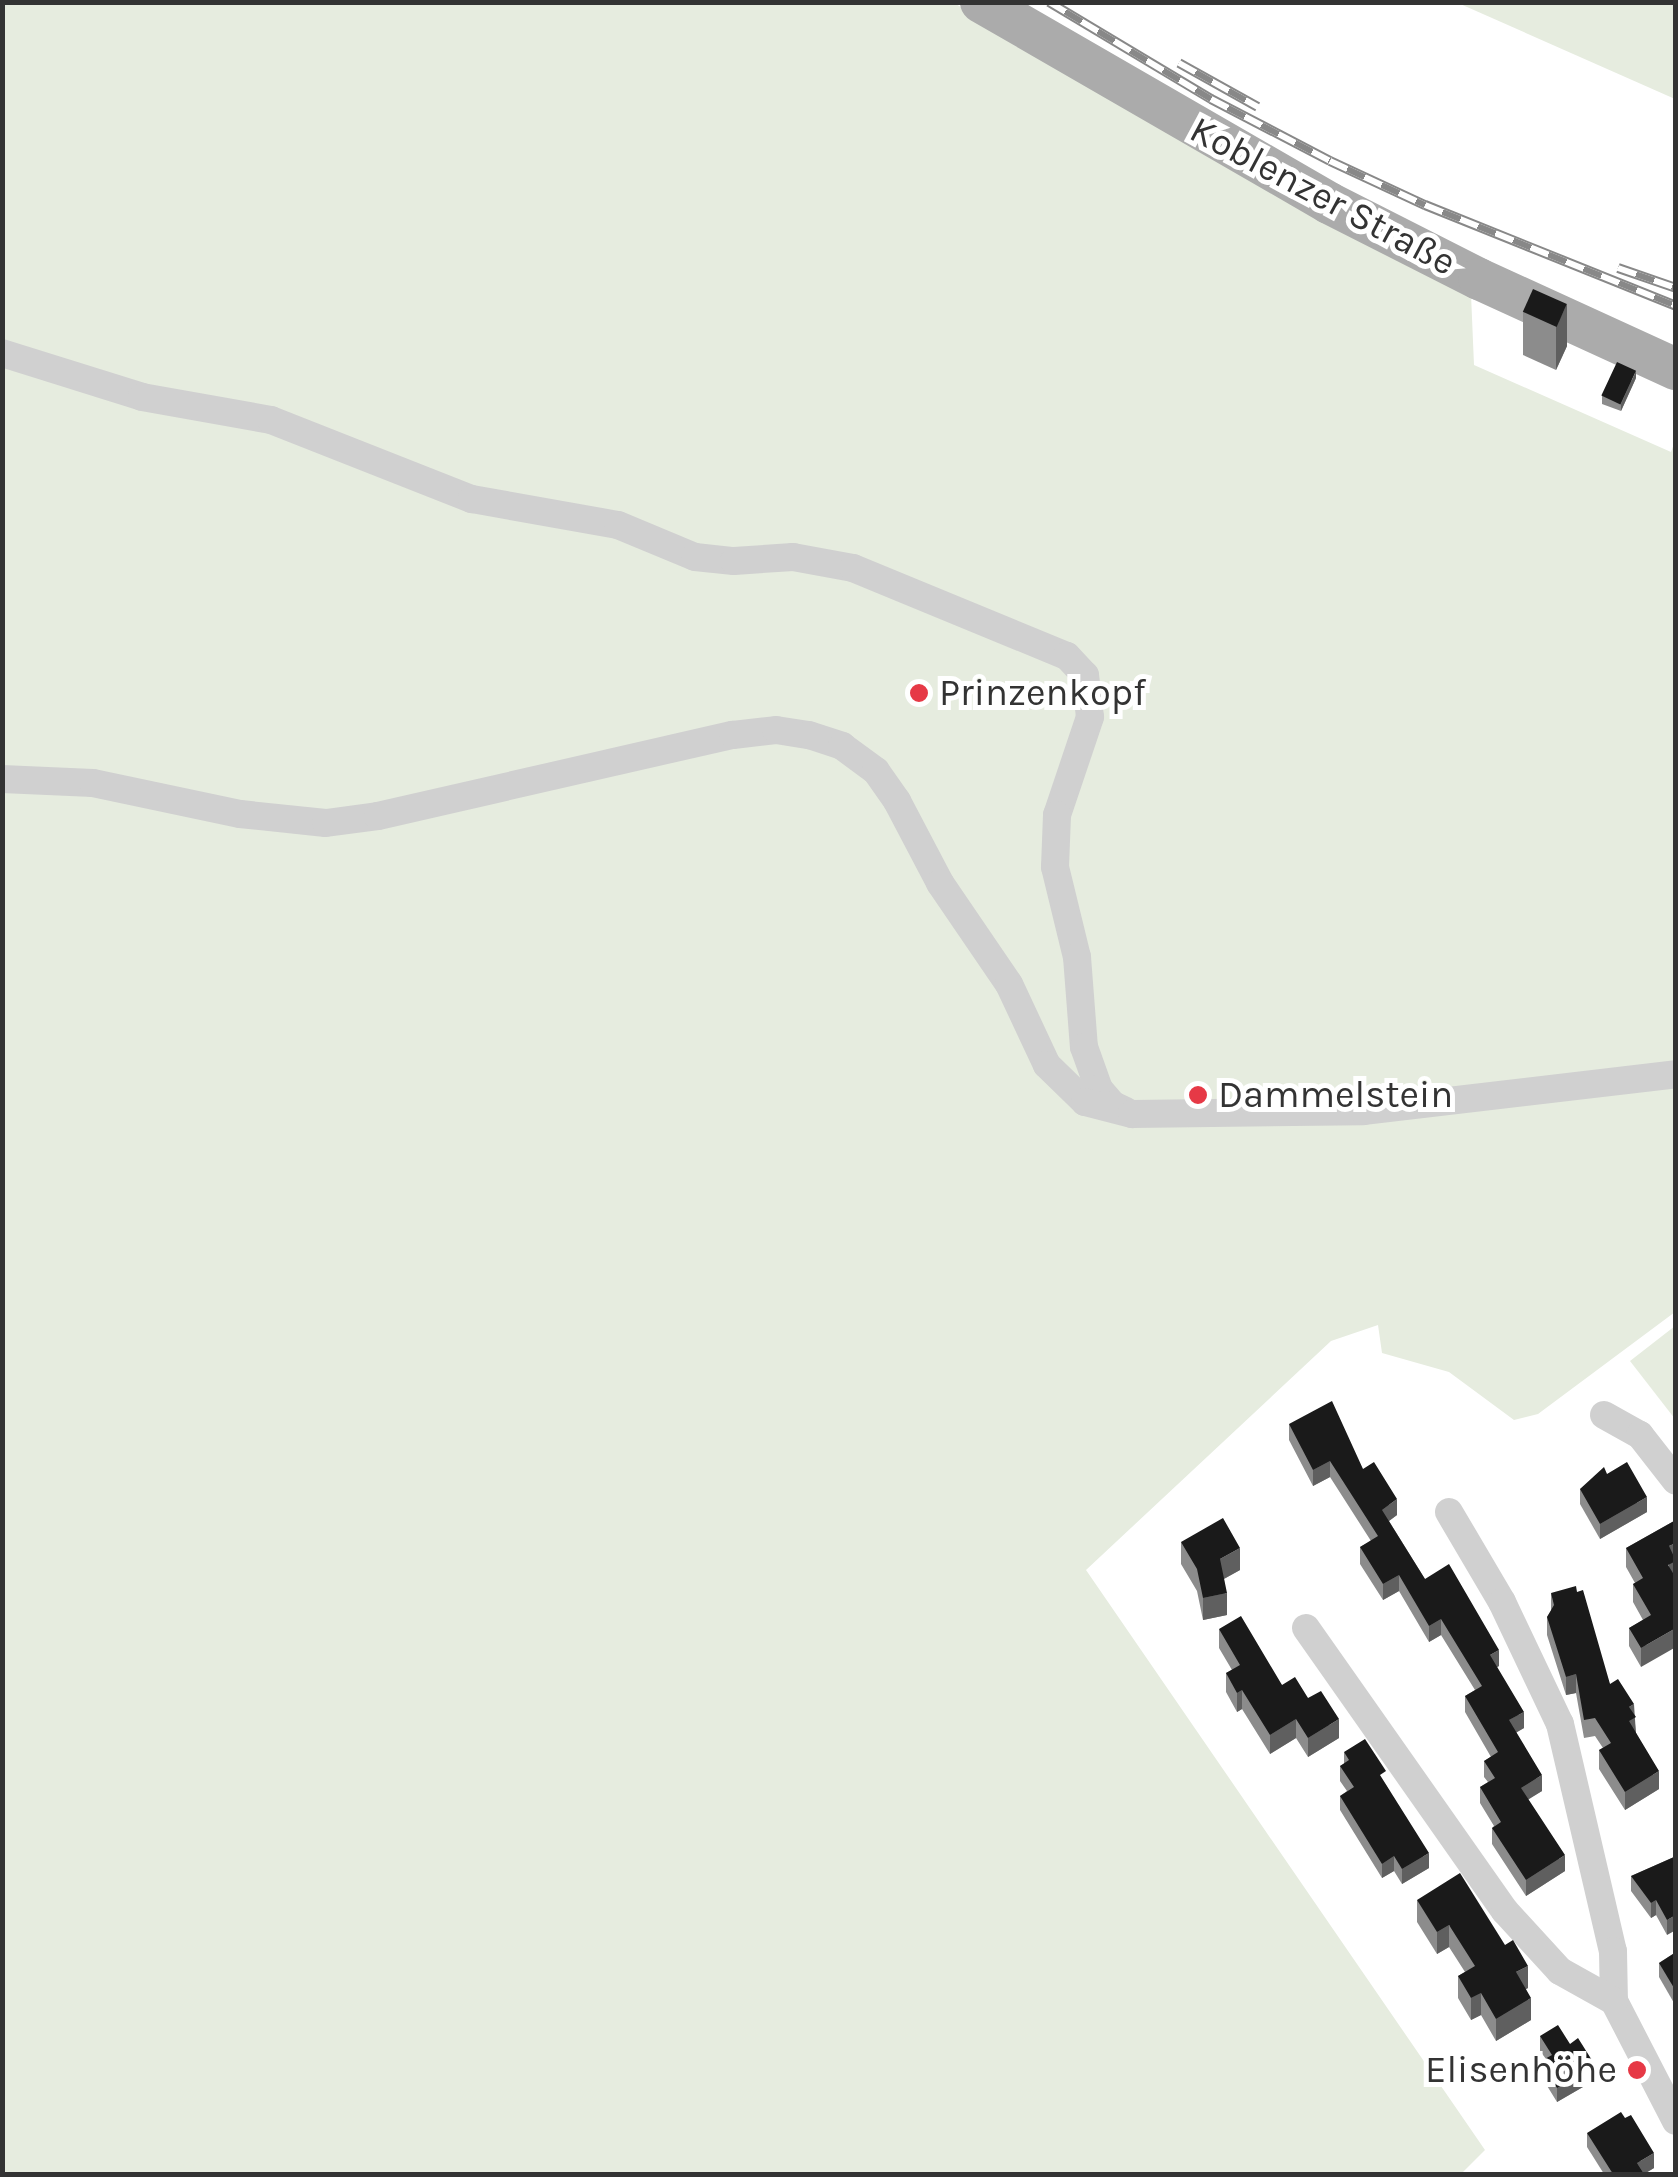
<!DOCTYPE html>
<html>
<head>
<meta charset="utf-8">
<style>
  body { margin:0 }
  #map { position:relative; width:1678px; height:2177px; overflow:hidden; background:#fff; font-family:Karla,sans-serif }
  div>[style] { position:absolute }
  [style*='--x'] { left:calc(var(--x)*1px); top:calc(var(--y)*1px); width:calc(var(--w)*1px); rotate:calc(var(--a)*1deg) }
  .green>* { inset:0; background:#e6ecdf }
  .minor>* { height:28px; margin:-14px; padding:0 14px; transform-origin:14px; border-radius:14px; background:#d0d0d0 }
  .primary>* { height:42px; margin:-21px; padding:0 21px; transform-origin:21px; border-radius:21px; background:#ababab }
  .rail>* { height:10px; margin-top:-5px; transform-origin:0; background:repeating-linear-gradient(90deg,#fff 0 19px,#888 0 38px); box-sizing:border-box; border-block:2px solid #888 }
  .wall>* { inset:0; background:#8c8c8c }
  .shaded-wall>* { inset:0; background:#5f5f5f }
  .building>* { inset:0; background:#1a1a1a; transform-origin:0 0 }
  .dots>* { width:28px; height:28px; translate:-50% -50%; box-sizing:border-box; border:5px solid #fff; border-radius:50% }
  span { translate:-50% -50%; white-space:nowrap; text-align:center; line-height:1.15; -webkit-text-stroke:10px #fff; paint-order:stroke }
  .street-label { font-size:38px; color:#333 }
  .poi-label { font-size:38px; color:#333 }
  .left { translate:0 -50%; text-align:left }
  .right { translate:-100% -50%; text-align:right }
  .frame { position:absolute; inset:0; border:5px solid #333; pointer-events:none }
</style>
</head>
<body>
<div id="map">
  <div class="green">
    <div style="clip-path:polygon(3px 3px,954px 3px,1283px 194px,1471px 294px,1474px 365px,1671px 452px,1675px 441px,1675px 1312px,1538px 1414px,1514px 1420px,1449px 1372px,1382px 1353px,1378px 1325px,1331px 1341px,1086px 1570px,1485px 2150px,1461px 2174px,3px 2174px)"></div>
    <div style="clip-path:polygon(1458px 3px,1675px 3px,1675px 99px)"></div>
    <div style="clip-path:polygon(1675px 1326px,1675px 1419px,1630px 1361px)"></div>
  </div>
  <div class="minor">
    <div style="--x:2;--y:353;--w:147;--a:17.4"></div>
    <div style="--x:142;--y:397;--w:131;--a:10.1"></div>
    <div style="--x:271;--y:420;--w:216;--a:21.5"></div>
    <div style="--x:472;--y:499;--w:148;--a:10.1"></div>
    <div style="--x:618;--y:525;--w:83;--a:22.6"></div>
    <div style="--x:695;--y:557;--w:39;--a:6"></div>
    <div style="--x:734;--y:561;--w:59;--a:-3.9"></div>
    <div style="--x:793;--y:557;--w:61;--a:10.4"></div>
    <div style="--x:853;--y:568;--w:231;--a:22.4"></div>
    <div style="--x:1067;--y:656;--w:26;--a:47"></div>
    <div style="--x:1085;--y:675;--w:42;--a:83.2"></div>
    <div style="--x:1090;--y:717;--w:103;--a:108.6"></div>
    <div style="--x:1057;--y:815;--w:52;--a:92.2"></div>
    <div style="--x:1055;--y:867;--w:93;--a:76.3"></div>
    <div style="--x:1077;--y:957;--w:90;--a:85.6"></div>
    <div style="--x:1084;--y:1047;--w:45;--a:70.3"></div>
    <div style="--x:1099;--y:1089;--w:21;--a:49"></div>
    <div style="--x:1113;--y:1105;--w:14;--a:25"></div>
    <div style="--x:2;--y:779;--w:91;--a:2.5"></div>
    <div style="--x:93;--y:783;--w:150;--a:11.9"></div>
    <div style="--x:240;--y:814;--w:86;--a:6"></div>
    <div style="--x:326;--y:823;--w:52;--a:-7.7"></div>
    <div style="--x:378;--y:816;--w:364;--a:-12.9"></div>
    <div style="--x:733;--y:735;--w:43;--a:-6.6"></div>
    <div style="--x:776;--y:730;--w:33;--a:9"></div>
    <div style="--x:809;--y:735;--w:35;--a:18"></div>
    <div style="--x:842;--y:746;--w:42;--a:36.3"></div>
    <div style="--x:876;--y:771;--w:37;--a:55"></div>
    <div style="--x:897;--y:801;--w:93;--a:62.3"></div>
    <div style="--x:940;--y:883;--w:122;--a:55.7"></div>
    <div style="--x:1009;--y:984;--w:89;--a:64.9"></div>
    <div style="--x:1047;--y:1065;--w:53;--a:44.2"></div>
    <div style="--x:1085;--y:1102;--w:49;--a:14.3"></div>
    <div style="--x:1132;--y:1114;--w:231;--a:-0.7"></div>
    <div style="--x:1363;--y:1111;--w:315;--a:-6.7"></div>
    <div style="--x:1604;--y:1415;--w:41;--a:29.1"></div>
    <div style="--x:1640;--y:1435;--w:58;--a:52"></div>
    <div style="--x:1449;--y:1512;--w:104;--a:59.5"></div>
    <div style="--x:1502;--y:1602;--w:135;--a:64.6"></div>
    <div style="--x:1560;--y:1724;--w:233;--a:76.9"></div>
    <div style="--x:1613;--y:1951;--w:50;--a:88.9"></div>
    <div style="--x:1614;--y:2001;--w:135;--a:62.7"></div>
    <div style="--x:1306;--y:1628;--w:346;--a:54.9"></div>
    <div style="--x:1505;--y:1911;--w:81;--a:47.5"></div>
    <div style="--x:1560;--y:1971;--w:62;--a:29.1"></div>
  </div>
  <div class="primary">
    <div style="--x:981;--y:2;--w:402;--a:30"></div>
    <div style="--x:1329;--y:203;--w:168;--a:26.9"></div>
    <div style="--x:1479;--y:279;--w:217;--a:24.6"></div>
  </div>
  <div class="rail">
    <div style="--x:1049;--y:2;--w:189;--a:30.9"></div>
    <div style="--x:1211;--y:99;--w:134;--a:27.5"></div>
    <div style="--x:1330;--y:161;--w:105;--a:24.9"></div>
    <div style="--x:1425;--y:205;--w:271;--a:21.9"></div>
    <div style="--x:1179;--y:63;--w:90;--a:29.1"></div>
    <div style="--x:1618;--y:268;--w:61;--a:19"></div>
  </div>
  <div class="wall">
    <div style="clip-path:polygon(1567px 304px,1567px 346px,1556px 370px,1523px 355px,1523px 312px)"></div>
    <div style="clip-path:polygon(1636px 378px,1621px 411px,1602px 404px,1602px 396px)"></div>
    <div style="clip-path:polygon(1289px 1424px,1363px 1469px,1397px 1515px,1389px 1521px,1425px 1579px,1499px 1666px,1497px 1667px,1524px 1728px,1516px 1732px,1542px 1791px,1528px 1799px,1565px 1871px,1526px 1896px,1492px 1844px,1492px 1828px,1494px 1826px,1480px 1803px,1480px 1787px,1488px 1782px,1484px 1777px,1484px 1761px,1491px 1757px,1465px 1712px,1465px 1696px,1475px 1690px,1441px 1635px,1429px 1642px,1399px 1591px,1383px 1600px,1360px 1564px,1360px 1547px,1371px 1541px,1330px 1477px,1313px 1486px,1289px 1440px)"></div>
    <div style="clip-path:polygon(1607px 1474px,1647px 1512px,1600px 1539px,1580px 1504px,1580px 1489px)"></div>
    <div style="clip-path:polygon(1674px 1521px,1641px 1667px,1629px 1646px,1629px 1628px,1643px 1620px,1633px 1602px,1633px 1584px,1635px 1583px,1626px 1567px,1626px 1548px)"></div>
    <div style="clip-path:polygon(1181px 1542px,1240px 1570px,1224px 1579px,1227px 1615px,1203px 1620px,1197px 1591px,1181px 1564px)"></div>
    <div style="clip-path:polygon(1551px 1593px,1610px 1684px,1634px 1714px,1636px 1733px,1659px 1789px,1625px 1810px,1599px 1769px,1599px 1750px,1603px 1748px,1595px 1736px,1584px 1738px,1576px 1693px,1566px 1695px,1547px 1635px,1547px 1617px,1551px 1611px)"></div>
    <div style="clip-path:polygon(1219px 1629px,1282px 1685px,1308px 1698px,1339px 1738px,1308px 1757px,1296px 1738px,1270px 1754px,1242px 1709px,1237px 1712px,1226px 1692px,1226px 1673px,1232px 1670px,1219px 1648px)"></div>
    <div style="clip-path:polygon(1344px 1752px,1386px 1785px,1429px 1868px,1402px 1884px,1394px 1871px,1382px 1878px,1340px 1810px,1340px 1796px,1347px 1791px,1340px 1781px,1340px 1766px,1344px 1764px)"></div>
    <div style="clip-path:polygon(1674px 1857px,1667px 1935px,1656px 1915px,1651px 1918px,1631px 1891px,1631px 1876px)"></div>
    <div style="clip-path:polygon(1417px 1900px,1528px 1988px,1526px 1989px,1531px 2020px,1496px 2041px,1481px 2015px,1471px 2020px,1458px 1998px,1458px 1976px,1465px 1972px,1449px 1947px,1437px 1954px,1417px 1922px)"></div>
    <div style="clip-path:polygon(1676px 1952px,1676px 2002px,1674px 2003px,1659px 1977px,1659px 1963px)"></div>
    <div style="clip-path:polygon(1540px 2036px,1570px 2044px,1595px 2080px,1557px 2102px,1541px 2076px,1541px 2061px,1546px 2059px,1540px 2051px)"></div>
    <div style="clip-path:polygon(1587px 2133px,1654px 2168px,1644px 2174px,1604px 2174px,1587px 2147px)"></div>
  </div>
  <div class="shaded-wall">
    <div style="clip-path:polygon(1567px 304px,1567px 346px,1556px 370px,1556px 327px)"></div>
    <div style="clip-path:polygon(1636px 371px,1636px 378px,1621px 411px,1621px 404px)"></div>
    <div style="clip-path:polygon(1330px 1461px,1330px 1477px,1313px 1486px,1313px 1470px)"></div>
    <div style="clip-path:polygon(1647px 1497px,1647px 1512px,1600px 1539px,1600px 1524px)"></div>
    <div style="clip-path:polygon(1397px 1499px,1397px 1515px,1382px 1526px,1382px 1510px)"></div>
    <div style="clip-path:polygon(1676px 1543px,1676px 1579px,1668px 1583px,1669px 1546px)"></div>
    <div style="clip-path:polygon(1240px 1548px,1240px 1570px,1220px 1581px,1220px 1559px)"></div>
    <div style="clip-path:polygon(1399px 1575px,1399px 1591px,1383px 1600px,1383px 1584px)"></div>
    <div style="clip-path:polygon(1227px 1593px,1227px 1615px,1203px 1620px,1203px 1598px)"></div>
    <div style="clip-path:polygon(1441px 1619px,1441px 1635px,1429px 1642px,1429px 1626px)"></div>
    <div style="clip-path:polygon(1676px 1628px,1676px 1647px,1641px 1667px,1641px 1648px)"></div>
    <div style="clip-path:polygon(1499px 1650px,1499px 1666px,1490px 1671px,1490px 1655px)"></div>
    <div style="clip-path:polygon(1576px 1674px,1576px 1693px,1566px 1695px,1566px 1677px)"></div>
    <div style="clip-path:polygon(1242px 1690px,1242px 1709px,1237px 1712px,1237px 1693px)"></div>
    <div style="clip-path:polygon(1634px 1704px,1636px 1735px,1629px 1740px,1629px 1707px)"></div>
    <div style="clip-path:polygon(1524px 1712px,1524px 1728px,1509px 1737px,1509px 1720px)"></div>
    <div style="clip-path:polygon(1296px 1719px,1296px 1738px,1270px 1754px,1270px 1735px)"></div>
    <div style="clip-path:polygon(1339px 1719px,1339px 1738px,1308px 1757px,1308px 1738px)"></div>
    <div style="clip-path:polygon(1659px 1771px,1659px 1789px,1625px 1810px,1625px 1792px)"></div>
    <div style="clip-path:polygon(1542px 1775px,1542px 1791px,1521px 1804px,1521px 1788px)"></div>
    <div style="clip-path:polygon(1429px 1853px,1429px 1868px,1402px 1884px,1402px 1869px)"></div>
    <div style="clip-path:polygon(1565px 1855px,1565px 1871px,1526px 1896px,1526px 1880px)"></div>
    <div style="clip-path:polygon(1394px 1856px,1394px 1871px,1382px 1878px,1382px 1864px)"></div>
    <div style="clip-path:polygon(1656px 1900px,1656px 1915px,1651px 1918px,1651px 1903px)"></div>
    <div style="clip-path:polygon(1676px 1915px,1676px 1930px,1667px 1935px,1667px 1920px)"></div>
    <div style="clip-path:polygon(1449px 1925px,1449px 1947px,1437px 1954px,1437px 1932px)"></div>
    <div style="clip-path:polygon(1528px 1966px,1528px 1988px,1516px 1994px,1516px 1972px)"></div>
    <div style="clip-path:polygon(1481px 1993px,1481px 2015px,1471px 2020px,1471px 1998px)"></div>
    <div style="clip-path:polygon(1531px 1998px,1531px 2020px,1496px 2041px,1496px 2019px)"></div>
    <div style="clip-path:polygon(1595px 2065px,1595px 2080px,1557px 2102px,1557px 2088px)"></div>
    <div style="clip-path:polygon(1654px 2153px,1654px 2168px,1644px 2174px,1637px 2163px)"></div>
  </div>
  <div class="building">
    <div style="left:1533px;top:289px;width:37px;height:25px;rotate:24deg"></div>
    <div style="left:1617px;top:362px;width:21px;height:37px;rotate:25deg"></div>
    <div style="clip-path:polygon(1332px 1401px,1363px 1469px,1374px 1462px,1397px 1499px,1382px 1510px,1425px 1579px,1449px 1564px,1499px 1650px,1490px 1655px,1524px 1712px,1509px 1720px,1542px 1775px,1521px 1788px,1565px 1855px,1526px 1880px,1492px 1828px,1501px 1822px,1480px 1787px,1495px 1778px,1484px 1761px,1498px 1752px,1465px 1696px,1482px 1686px,1441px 1619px,1429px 1626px,1399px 1575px,1383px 1584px,1360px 1547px,1378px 1536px,1330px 1461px,1313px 1470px,1289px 1424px)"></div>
    <div style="clip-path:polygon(1627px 1462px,1647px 1497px,1600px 1524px,1580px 1489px,1604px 1467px,1607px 1474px)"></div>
    <div style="clip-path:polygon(1223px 1518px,1240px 1548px,1220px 1559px,1227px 1593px,1203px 1598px,1197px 1569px,1181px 1542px)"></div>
    <div style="clip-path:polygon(1674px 1521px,1676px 1543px,1669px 1546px,1676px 1561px,1668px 1565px,1676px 1578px,1676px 1628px,1641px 1648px,1629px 1628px,1651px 1615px,1633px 1584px,1643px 1578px,1626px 1548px)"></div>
    <div style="clip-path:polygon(1576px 1586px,1577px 1592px,1583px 1590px,1610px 1684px,1618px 1679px,1634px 1704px,1629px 1707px,1636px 1717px,1629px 1721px,1659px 1771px,1625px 1792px,1599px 1750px,1611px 1743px,1595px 1718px,1584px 1720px,1576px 1674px,1566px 1677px,1547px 1617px,1554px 1605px,1551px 1593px)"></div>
    <div style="clip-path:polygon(1241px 1616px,1282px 1685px,1295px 1677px,1308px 1698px,1321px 1691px,1339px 1719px,1308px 1738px,1296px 1719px,1270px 1735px,1242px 1690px,1237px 1693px,1226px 1673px,1240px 1665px,1219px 1629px)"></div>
    <div style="clip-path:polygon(1365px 1739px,1386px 1771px,1380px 1775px,1429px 1853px,1402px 1869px,1394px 1856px,1382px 1864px,1340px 1796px,1354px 1787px,1340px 1766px,1349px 1760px,1344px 1752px)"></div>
    <div style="clip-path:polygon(1674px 1857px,1676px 1860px,1676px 1915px,1667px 1920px,1656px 1900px,1651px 1903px,1631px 1876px)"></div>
    <div style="clip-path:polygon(1460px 1873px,1505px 1945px,1513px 1940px,1528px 1966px,1516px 1972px,1531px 1998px,1496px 2019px,1481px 1993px,1471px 1998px,1458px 1976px,1475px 1966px,1449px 1925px,1437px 1932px,1417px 1900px)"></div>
    <div style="clip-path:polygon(1676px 1952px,1676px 1987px,1674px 1988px,1659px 1963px)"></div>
    <div style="clip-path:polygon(1558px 2025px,1570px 2044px,1578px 2038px,1595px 2065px,1557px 2088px,1541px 2061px,1552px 2055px,1540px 2036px)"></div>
    <div style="clip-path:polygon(1621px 2112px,1625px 2118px,1631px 2115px,1654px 2153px,1637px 2163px,1644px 2174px,1613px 2174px,1587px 2133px)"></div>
  </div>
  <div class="dots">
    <div style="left:919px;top:693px;background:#e63946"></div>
    <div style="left:1198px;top:1095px;background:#e63946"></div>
    <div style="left:1637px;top:2070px;background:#e63946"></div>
  </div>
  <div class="street-label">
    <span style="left:1323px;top:196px;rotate:28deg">Koblenzer Straße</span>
  </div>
  <div class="poi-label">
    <span class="left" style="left:939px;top:693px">Prinzenkopf</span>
    <span class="left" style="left:1218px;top:1095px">Dammelstein</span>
    <span class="right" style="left:1617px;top:2070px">Elisenhöhe</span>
  </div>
  <div class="frame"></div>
</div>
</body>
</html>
